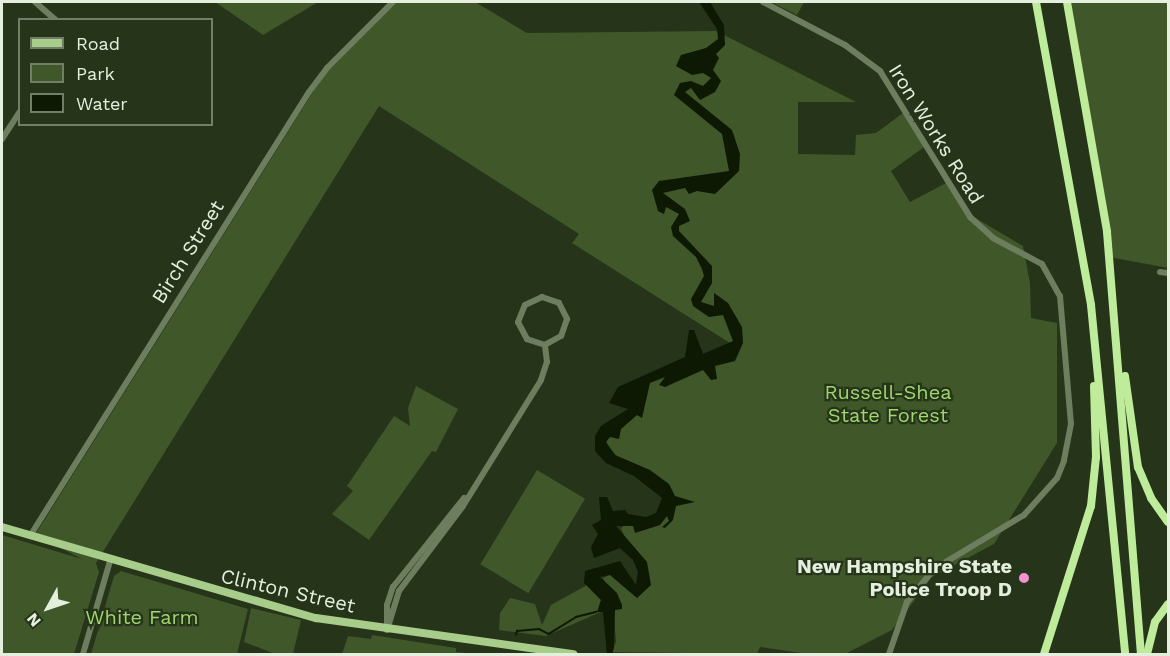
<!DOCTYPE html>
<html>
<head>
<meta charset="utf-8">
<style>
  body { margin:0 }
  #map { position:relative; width:1170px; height:656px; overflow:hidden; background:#26341a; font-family:"Work Sans",sans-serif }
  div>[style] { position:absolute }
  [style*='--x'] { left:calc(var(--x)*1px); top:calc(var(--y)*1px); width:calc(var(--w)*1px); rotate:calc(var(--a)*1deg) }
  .green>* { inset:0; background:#3f5729; transform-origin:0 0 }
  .water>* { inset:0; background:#0d1903 }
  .stream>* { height:1.5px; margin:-0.75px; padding:0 0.75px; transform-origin:0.75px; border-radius:0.75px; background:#0d1903 }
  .minor>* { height:6px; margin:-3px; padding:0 3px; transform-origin:3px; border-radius:3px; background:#6c7e5e }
  .major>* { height:8px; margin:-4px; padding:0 4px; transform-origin:4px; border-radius:4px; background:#a8cd8a }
  .highway>* { height:8px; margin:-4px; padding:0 4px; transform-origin:4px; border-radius:4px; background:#bfec9a }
  .dots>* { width:16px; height:16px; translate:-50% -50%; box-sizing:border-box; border:3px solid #26341a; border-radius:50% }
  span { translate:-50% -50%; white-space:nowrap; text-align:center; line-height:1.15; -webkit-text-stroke:4.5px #26341a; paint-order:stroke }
  .street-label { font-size:20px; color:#e5efde }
  .park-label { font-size:20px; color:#9fd76e }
  .poi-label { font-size:20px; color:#e5efde; font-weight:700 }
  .right { translate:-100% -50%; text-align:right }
  .frame { position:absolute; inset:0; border:3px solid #e5efde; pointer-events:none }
  .legend { position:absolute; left:18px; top:18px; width:195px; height:108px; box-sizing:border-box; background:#26341a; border:2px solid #727f68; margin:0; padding:8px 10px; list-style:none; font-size:18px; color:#e5efde }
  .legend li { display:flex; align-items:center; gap:12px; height:30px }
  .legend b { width:30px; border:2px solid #727f68 }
  .north { position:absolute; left:18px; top:578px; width:60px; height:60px; -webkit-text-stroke:4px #26341a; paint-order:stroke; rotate:230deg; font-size:16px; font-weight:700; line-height:24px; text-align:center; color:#e5efde }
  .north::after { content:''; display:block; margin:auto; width:21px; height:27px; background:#e5efde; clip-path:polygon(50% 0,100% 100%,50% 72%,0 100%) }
</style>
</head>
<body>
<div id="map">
  <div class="green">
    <div style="clip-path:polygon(215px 2px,318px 2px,263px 35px)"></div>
    <div style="clip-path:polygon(395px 2px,475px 2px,527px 33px,716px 31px,856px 102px,798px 102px,798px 154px,855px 155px,856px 135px,876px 133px,907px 110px,927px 145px,891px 171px,910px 202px,948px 182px,972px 216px,1023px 246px,1030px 283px,1031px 318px,1057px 323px,1057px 443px,994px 544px,932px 577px,892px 630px,845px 654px,808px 654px,760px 647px,757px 654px,611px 652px,616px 642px,612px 597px,603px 578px,612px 574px,624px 587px,639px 585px,641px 577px,621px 528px,628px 523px,641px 526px,667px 509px,654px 475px,618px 457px,606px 445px,607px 439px,645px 384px,733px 345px,572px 243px,579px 234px,379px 106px,96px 563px,99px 572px,74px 654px,2px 654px,2px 535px,82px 559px,35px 535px,323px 76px)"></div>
    <div style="clip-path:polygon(771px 2px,804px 2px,797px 15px)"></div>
    <div style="clip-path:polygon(1065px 2px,1168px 2px,1168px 268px,1109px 257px)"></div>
    <div style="clip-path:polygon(416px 386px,458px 409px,436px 452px,432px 451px,369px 540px,332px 514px,353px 491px,347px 486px,394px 416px,410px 426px,408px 408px)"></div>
    <div style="left:537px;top:470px;width:56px;height:110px;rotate:31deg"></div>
    <div style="clip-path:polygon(121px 571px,248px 609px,237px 654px,91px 654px,114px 576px)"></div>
    <div style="clip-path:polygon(587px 585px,601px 600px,598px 612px,603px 611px,546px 636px,499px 630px,500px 613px,510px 598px,535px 604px,542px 625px,551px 605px)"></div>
    <div style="clip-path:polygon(251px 608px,301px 620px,293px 654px,275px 654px,244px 642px)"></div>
    <div style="clip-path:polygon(372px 635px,456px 648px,456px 652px,476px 654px,342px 654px,348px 636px,371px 639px)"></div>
  </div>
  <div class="water">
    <div style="clip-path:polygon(699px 2px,710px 2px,724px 25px,725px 45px,716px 54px,719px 58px,713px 70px,721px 81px,715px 92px,700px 100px,691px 88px,685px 92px,732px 130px,740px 154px,739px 171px,715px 194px,697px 191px,689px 194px,685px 188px,663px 193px,685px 209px,690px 221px,679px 226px,679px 231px,712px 266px,712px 283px,701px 302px,714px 306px,714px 293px,728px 303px,742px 327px,743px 343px,735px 361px,715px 366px,717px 379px,711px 380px,703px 370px,665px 387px,659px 385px,665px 377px,650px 383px,642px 418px,637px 415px,621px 429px,619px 439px,610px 437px,606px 442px,615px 455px,650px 470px,669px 484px,675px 496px,695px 502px,676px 506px,673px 520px,665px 528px,662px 527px,669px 521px,667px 516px,660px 525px,635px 533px,633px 526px,616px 526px,647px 562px,651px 585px,637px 598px,610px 575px,600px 577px,617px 593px,622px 605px,622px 609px,615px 610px,614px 648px,612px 654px,607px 654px,603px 612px,597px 612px,601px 600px,584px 583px,585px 571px,620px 561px,636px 585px,638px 572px,633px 560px,620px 548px,594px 558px,591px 547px,598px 534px,592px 525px,601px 520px,599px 497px,607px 497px,613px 511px,625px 510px,628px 514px,646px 517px,656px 513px,662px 498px,634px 476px,606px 463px,595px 451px,595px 436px,601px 426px,628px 409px,609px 403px,618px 387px,685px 357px,689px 330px,694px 330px,703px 354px,733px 341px,723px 315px,709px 317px,693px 306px,691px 299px,704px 276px,702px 269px,696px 257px,673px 236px,671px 227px,679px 214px,666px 207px,664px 214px,658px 211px,652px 190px,659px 181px,729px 171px,722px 134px,674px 95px,680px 83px,691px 81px,703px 86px,711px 78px,703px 73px,692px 75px,676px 66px,681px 55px,706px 48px,718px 39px,717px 29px)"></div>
  </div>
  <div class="stream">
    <div style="--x:516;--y:635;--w:4;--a:-76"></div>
    <div style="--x:517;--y:631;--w:22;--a:-5"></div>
    <div style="--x:539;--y:629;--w:11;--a:27"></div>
    <div style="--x:549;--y:634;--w:32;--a:-32"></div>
    <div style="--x:576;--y:617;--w:21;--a:-14"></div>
  </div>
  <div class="minor">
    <div style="--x:35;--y:2;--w:28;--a:41"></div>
    <div style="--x:763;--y:2;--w:93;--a:27.7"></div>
    <div style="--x:845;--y:45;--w:44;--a:36.6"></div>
    <div style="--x:880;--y:71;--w:172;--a:58.3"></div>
    <div style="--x:970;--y:217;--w:31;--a:42"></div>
    <div style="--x:993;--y:238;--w:55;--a:28"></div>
    <div style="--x:1042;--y:264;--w:37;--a:61"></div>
    <div style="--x:1060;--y:296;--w:128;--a:85.1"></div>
    <div style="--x:1071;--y:424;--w:38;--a:101"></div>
    <div style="--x:1064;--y:461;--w:18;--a:112"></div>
    <div style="--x:1057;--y:478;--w:50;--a:131.7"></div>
    <div style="--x:1024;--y:515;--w:105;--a:149"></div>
    <div style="--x:934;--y:569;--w:43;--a:129.3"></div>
    <div style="--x:907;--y:602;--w:55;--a:109.1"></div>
    <div style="--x:2;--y:139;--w:33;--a:-57"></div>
    <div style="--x:1160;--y:272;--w:8;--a:7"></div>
    <div style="--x:30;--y:536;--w:524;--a:-57.86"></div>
    <div style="--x:309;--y:92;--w:30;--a:-53"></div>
    <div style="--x:327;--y:68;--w:93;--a:-45"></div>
    <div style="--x:387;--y:630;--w:41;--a:-72.9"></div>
    <div style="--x:399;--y:591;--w:106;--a:-53"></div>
    <div style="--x:463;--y:506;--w:148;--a:-58.2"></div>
    <div style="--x:541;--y:380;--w:19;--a:-72"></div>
    <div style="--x:547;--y:362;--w:17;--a:-97"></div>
    <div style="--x:545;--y:345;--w:19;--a:-162"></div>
    <div style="--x:527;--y:339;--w:19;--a:-118"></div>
    <div style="--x:518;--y:322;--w:18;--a:-68"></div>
    <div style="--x:525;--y:305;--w:19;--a:-25"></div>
    <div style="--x:542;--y:297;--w:18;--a:19"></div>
    <div style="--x:559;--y:303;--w:18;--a:63"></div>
    <div style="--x:567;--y:319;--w:18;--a:109"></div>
    <div style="--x:561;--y:336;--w:18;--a:151"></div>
    <div style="--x:387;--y:630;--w:25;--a:-90"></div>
    <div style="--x:387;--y:605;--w:19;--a:-72"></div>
    <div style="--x:393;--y:587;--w:114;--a:-51.4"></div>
    <div style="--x:83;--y:654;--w:97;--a:-73.8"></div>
  </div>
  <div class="major">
    <div style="--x:2;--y:527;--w:327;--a:16.2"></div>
    <div style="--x:316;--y:618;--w:260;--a:8"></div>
  </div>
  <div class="highway">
    <div style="--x:1036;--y:2;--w:308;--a:79.7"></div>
    <div style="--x:1091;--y:305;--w:351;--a:84.4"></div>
    <div style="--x:1067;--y:2;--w:233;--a:80.1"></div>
    <div style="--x:1107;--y:232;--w:423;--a:85.4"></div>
    <div style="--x:1125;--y:376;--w:92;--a:81.9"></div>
    <div style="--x:1138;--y:467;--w:34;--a:67"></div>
    <div style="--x:1151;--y:498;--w:29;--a:55"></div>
    <div style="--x:1044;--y:654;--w:155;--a:-72.4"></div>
    <div style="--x:1091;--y:506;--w:49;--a:-84.2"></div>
    <div style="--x:1096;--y:457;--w:71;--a:-91.6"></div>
    <div style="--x:1147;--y:654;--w:33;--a:-76"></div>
    <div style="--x:1155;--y:622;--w:22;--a:-54"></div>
  </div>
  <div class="dots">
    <div style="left:1024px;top:578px;background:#f590d1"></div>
  </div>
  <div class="street-label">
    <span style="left:936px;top:134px;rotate:58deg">Iron Works Road</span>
    <span style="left:188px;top:252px;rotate:-58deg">Birch Street</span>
    <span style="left:288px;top:591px;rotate:13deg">Clinton Street</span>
  </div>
  <div class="park-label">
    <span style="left:888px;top:404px">Russell-Shea<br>State Forest</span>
    <span style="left:142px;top:617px">White Farm</span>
  </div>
  <div class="poi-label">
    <span class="right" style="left:1012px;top:578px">New Hampshire State<br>Police Troop D</span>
  </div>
  <div class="frame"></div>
  <ul class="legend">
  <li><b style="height:8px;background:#a8cd8a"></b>Road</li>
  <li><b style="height:16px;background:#3f5729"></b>Park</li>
  <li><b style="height:16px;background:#0d1903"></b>Water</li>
  </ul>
  <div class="north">N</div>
</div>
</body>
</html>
